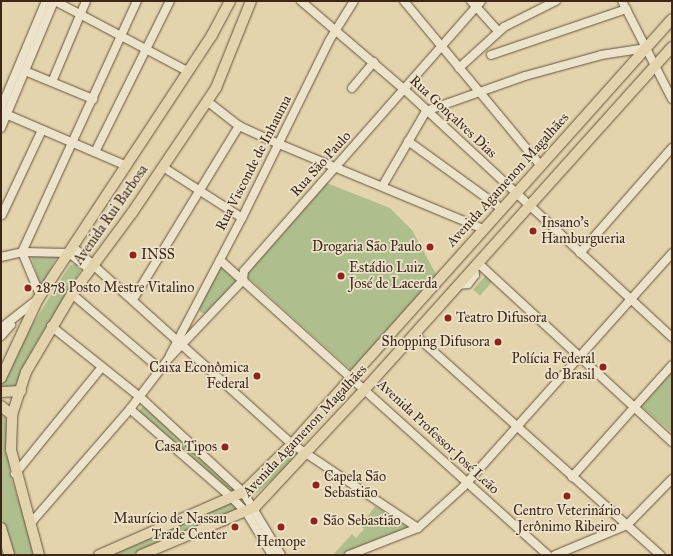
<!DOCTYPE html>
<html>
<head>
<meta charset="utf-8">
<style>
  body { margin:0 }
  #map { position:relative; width:673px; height:556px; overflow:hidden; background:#e3d4ad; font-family:"IM FELL Great Primer",serif }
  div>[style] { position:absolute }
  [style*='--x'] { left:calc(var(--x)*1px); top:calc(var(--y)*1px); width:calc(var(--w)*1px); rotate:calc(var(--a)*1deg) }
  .green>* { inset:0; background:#afbe8d; transform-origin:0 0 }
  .roads { filter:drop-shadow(0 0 1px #66523d) drop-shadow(0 0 1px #66523d) }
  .minor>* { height:8px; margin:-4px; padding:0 4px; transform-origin:4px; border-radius:4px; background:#ede3ca }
  .major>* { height:10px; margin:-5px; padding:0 5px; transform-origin:5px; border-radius:5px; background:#e3d4ad }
  .dots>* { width:11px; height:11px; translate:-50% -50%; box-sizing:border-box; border:2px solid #ede3ca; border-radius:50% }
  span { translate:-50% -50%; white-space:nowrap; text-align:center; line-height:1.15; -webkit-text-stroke:3.5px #ede3ca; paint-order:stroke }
  .street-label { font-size:14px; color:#3d2618 }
  .poi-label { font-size:14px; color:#3d2618 }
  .left { translate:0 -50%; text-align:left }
  .right { translate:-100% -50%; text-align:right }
  .frame { position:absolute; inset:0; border:2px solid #3d2618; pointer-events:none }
</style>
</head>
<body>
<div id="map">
  <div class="green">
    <div style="clip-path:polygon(324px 182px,390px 208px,412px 230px,437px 276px,351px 370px,245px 275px)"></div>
    <div style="clip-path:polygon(31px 256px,57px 257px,41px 287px)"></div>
    <div style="clip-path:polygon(76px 264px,81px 270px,35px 345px,15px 388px,1px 390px,3px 378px,22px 341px,70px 265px)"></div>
    <div style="clip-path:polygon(221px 267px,238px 283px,208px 315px,200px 312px,198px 304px)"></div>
    <div style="left:487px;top:274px;width:9px;height:21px;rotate:41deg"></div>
    <div style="clip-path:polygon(672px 370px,672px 433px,641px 406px)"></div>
    <div style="clip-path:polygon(144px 405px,240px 492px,233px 496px,137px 413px)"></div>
    <div style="clip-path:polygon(1px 413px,6px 419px,10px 473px,36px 555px,13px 555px,1px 517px)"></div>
    <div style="left:292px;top:448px;width:11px;height:62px;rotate:49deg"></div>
    <div style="clip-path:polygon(234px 502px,242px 510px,131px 555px,107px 555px)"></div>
    <div style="clip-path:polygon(375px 506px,411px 529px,344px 555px,333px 555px,352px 534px,356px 538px,364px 529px,361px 526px)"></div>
  </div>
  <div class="roads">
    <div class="minor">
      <div style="--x:55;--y:1;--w:149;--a:27.9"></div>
      <div style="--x:301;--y:1;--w:137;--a:40.6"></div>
      <div style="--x:405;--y:90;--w:364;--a:42.8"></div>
      <div style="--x:404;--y:1;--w:214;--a:50.3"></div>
      <div style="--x:471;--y:1;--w:40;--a:48"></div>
      <div style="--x:622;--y:1;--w:110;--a:63"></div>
      <div style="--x:491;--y:55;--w:143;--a:-18.8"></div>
      <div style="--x:459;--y:68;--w:61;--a:-42.3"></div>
      <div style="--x:504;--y:27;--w:58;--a:-26.6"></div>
      <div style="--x:25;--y:71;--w:74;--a:22.4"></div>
      <div style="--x:52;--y:82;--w:88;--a:-67.2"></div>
      <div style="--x:352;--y:88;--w:34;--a:-50"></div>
      <div style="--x:207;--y:101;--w:41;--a:38"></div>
      <div style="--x:239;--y:126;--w:44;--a:24.2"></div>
      <div style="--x:279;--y:144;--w:221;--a:22.6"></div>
      <div style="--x:1;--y:108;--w:116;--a:-67.2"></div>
      <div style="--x:1;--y:112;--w:137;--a:23.2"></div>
      <div style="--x:1;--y:128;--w:138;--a:-67.3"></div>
      <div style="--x:408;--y:141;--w:116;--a:35.9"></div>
      <div style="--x:95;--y:152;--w:169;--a:-63.6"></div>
      <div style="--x:163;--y:167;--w:94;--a:32.8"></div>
      <div style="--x:383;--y:185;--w:86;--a:-59.8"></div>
      <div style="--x:426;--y:111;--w:105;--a:-19.5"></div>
      <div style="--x:525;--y:76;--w:79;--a:-15.4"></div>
      <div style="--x:601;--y:55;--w:46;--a:-8.8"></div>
      <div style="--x:2;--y:215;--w:94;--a:-64.8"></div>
      <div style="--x:73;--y:247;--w:295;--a:42"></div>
      <div style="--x:292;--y:444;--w:151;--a:33.7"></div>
      <div style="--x:22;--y:252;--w:276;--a:-65.4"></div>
      <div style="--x:22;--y:252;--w:47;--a:67.3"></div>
      <div style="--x:580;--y:253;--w:140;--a:-48.8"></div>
      <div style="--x:1;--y:257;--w:22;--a:-13"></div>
      <div style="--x:22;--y:252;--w:47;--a:1.2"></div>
      <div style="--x:69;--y:253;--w:27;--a:39"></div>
      <div style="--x:220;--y:260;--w:441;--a:42"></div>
      <div style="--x:478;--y:263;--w:264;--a:42.7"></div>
      <div style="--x:458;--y:285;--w:10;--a:-6"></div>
      <div style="--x:468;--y:284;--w:11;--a:-52"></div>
      <div style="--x:475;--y:275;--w:8;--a:-97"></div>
      <div style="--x:72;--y:294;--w:116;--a:40.4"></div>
      <div style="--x:134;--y:298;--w:202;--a:-58.6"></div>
      <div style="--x:51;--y:326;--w:114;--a:38.6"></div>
      <div style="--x:140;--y:397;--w:140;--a:42.7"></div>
      <div style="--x:243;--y:492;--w:74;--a:58.9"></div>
      <div style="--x:1;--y:328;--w:47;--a:-38.1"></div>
      <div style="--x:414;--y:334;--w:331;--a:41.9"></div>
      <div style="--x:1;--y:336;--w:15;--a:-48"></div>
      <div style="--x:170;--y:355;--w:155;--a:-62.3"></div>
      <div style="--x:242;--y:218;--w:197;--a:-63.8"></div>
      <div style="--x:329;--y:41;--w:47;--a:-58"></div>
      <div style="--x:130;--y:409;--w:137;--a:41.1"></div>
      <div style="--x:233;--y:499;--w:18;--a:45"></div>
      <div style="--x:246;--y:512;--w:50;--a:58.8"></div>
      <div style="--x:15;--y:474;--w:136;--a:-50.9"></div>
      <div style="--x:572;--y:477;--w:150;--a:-48.2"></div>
      <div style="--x:30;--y:524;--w:152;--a:-49"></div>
      <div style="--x:130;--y:409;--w:64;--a:-52.6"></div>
      <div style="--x:169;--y:358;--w:108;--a:-46.5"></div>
      <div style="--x:243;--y:280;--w:9;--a:-84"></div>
      <div style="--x:244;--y:271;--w:359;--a:-48.7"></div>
      <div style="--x:349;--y:555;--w:74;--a:-21.4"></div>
      <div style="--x:418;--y:528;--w:61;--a:-42.3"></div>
      <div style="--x:463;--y:487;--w:314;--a:-48.2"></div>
      <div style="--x:555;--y:555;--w:78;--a:-22.6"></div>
      <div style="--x:627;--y:525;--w:64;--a:-45.6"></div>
    </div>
    <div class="major">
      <div style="--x:1;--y:378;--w:87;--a:-64.9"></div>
      <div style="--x:38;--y:299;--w:316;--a:-56.6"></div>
      <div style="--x:212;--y:35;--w:38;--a:-62"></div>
      <div style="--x:1;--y:392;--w:20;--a:-3"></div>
      <div style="--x:1;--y:406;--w:14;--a:39"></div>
      <div style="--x:1;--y:528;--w:28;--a:73"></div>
      <div style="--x:39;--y:555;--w:109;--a:-104.9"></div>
      <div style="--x:11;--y:450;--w:35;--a:-88"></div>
      <div style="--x:12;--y:415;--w:45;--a:-72"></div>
      <div style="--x:26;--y:372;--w:91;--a:-59.5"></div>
      <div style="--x:72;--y:294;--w:101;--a:-53.5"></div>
      <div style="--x:132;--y:213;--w:151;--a:-56.1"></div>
      <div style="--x:216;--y:88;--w:94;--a:-68.1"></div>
      <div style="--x:99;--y:555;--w:157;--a:-23.6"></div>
      <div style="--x:243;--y:492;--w:69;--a:-44.4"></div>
      <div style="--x:292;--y:444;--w:570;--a:-48.2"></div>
      <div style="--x:141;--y:555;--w:124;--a:-22.8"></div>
      <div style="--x:255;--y:507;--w:163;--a:-47"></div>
      <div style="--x:366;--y:388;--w:458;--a:-48.1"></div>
    </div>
  </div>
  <div class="dots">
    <div style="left:533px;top:231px;background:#8f2418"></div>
    <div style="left:430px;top:247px;background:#8f2418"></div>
    <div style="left:133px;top:255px;background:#8f2418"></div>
    <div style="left:341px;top:276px;background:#8f2418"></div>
    <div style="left:28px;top:288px;background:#8f2418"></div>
    <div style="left:448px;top:318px;background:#8f2418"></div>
    <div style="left:498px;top:342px;background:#8f2418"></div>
    <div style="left:603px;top:367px;background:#8f2418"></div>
    <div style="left:257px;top:376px;background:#8f2418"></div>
    <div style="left:225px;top:447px;background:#8f2418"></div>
    <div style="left:316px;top:485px;background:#8f2418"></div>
    <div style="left:567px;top:496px;background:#8f2418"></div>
    <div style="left:314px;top:521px;background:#8f2418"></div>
    <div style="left:235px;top:527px;background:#8f2418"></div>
    <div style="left:281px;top:527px;background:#8f2418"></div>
  </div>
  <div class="street-label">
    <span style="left:453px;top:117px;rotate:43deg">Rua Gonçalves Dias</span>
    <span style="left:254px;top:163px;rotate:-63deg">Rua Visconde de Inhauma</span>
    <span style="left:321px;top:164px;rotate:-48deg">Rua São Paulo</span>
    <span style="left:508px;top:180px;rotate:-48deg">Avenida Agamenon Magalhães</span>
    <span style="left:111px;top:215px;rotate:-55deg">Avenida Rui Barbosa</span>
    <span style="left:305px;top:431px;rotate:-47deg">Avenida Agamenon Magalhães</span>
    <span style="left:438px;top:437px;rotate:43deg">Avenida Professor José Leão</span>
  </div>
  <div class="poi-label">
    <span class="left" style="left:541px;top:231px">Insano's<br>Hamburgueria</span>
    <span class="right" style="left:422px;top:247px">Drogaria São Paulo</span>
    <span class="left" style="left:141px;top:255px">INSS</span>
    <span class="left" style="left:349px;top:276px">Estádio Luiz<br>José de Lacerda</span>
    <span class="left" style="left:36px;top:288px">2878 Posto Mestre Vitalino</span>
    <span class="left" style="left:456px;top:318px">Teatro Difusora</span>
    <span class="right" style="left:490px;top:342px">Shopping Difusora</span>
    <span class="right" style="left:595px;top:367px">Polícia Federal<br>do Brasil</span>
    <span class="right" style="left:249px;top:376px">Caixa Econômica<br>Federal</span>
    <span class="right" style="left:217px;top:447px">Casa Tipos</span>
    <span class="left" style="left:324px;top:485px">Capela São<br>Sebastião</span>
    <span style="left:567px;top:519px">Centro Veterinário<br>Jerônimo Ribeiro</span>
    <span class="right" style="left:227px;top:527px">Maurício de Nassau<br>Trade Center</span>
    <span class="left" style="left:323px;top:521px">São Sebastião</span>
    <span style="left:281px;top:542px">Hemope</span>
  </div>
  <div class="frame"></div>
</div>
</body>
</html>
